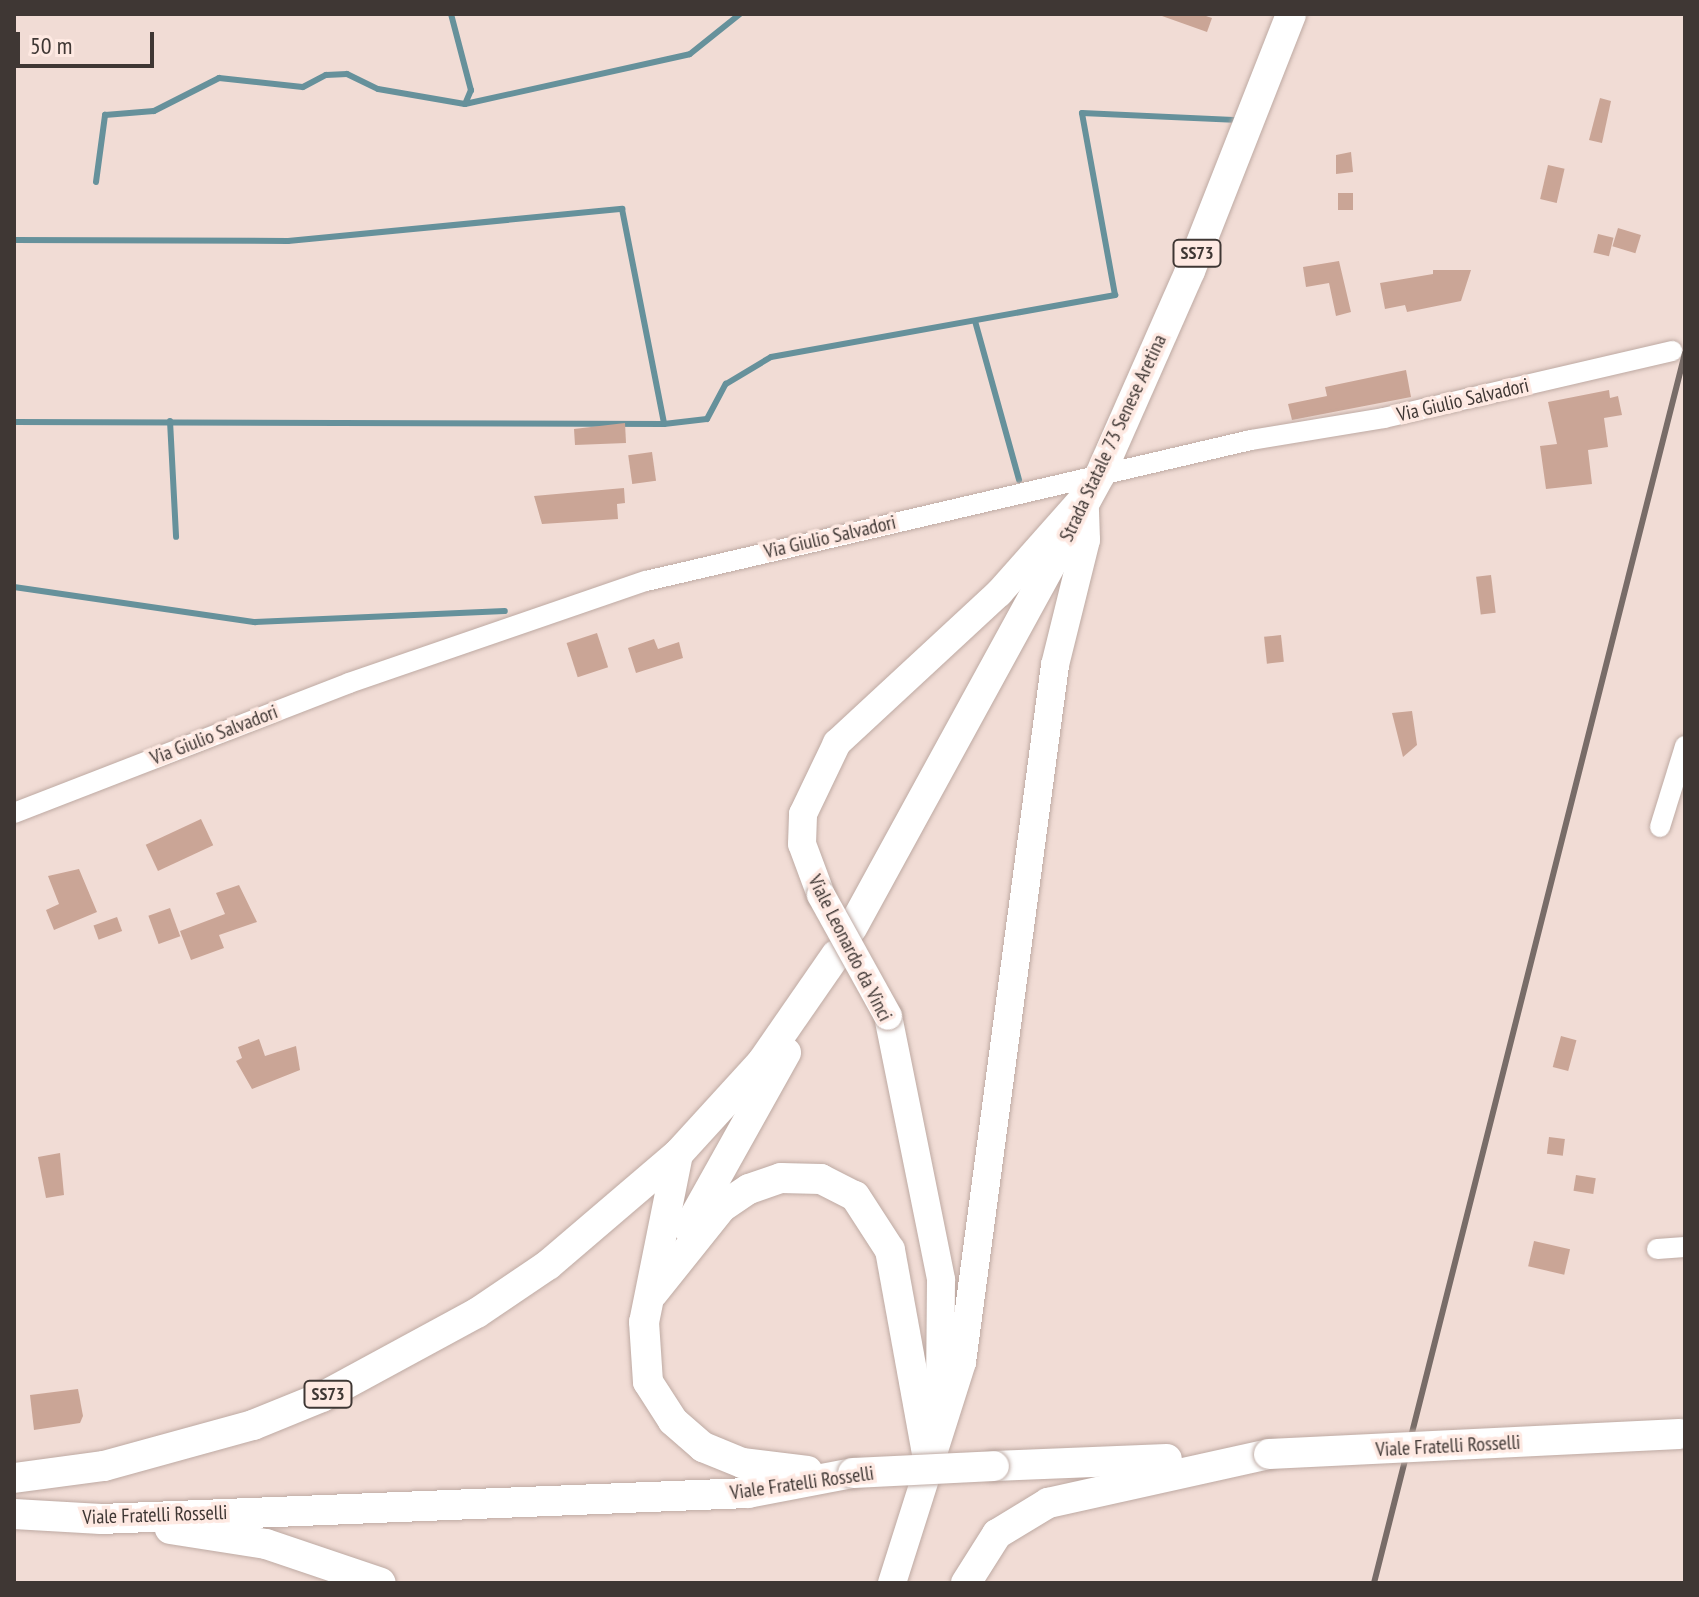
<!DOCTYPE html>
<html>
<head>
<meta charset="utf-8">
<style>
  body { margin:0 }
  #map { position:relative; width:1699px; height:1597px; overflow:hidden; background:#f1dcd5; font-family:"PT Sans Narrow",sans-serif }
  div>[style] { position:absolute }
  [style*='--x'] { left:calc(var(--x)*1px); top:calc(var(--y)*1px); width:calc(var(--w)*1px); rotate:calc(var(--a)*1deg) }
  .stream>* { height:6px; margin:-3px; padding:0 3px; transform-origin:3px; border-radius:3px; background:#66919b }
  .building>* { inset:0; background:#caa596; transform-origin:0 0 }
  .roads { filter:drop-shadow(0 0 2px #beaaa3) drop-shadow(0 0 2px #beaaa3) }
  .street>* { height:20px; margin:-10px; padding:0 10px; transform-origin:10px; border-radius:10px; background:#fff }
  .secondary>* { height:28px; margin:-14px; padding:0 14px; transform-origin:14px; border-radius:14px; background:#fff }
  .primary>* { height:30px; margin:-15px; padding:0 15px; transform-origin:15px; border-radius:15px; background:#fff }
  .rail>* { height:6px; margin:-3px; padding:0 3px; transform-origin:3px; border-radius:3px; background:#786c68 }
  .bridges { filter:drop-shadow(0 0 2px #beaaa3) drop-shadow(0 0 2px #beaaa3) }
  .secondary-bridge>* { height:28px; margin:-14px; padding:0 14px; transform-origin:14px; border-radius:14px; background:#fff }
  .primary-bridge>* { height:30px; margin:-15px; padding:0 15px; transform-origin:15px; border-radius:15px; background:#fff }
  span { translate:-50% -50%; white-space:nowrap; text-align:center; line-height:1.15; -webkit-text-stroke:7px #fee9e2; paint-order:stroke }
  .shield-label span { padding:2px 6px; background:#fee9e2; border:2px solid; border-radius:6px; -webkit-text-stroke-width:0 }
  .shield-label { font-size:18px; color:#3f3734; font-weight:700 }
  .street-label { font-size:20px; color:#3f3734 }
  .frame { position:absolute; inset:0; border:16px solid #3f3734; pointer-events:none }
  .scale { position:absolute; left:16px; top:32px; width:138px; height:36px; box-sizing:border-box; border:4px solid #3f3734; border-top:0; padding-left:10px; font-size:24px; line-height:28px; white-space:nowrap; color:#3f3734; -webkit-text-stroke:6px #fee9e2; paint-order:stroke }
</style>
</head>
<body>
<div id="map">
  <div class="stream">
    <div style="--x:451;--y:14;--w:79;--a:75.3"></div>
    <div style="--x:471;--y:90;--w:15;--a:113"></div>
    <div style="--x:96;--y:182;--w:68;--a:-82.3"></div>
    <div style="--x:105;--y:115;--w:49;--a:-4.7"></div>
    <div style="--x:154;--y:111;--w:73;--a:-26.9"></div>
    <div style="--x:219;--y:78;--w:84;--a:6.1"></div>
    <div style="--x:303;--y:87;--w:26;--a:-28"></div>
    <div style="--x:326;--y:75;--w:21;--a:-3"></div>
    <div style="--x:347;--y:74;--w:34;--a:26"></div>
    <div style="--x:378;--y:89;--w:88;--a:9.8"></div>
    <div style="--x:465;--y:104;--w:230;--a:-12.5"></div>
    <div style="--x:690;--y:54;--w:64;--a:-38.7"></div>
    <div style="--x:14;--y:240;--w:274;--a:0.2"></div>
    <div style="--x:288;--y:241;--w:336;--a:-5.5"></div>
    <div style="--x:622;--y:209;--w:219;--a:78.9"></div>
    <div style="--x:975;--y:321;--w:165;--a:74.5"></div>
    <div style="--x:170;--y:421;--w:116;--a:87"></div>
    <div style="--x:14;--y:422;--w:650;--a:0.18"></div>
    <div style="--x:664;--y:424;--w:43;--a:-6.6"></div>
    <div style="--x:707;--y:419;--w:40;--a:-62"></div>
    <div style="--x:726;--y:384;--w:52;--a:-31"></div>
    <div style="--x:771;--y:357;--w:350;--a:-10.2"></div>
    <div style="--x:1115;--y:295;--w:185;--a:-100.3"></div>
    <div style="--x:1082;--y:113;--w:157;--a:2.6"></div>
    <div style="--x:14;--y:587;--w:244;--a:8.3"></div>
    <div style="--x:255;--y:622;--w:250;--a:-2.5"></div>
  </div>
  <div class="building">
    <div style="clip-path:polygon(1200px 14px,1212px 18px,1207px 32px,1162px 16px)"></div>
    <div style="clip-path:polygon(1600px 98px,1611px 101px,1602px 143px,1589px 140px)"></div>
    <div style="clip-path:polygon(1351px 152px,1353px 172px,1336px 174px,1336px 155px)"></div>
    <div style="left:1548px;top:165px;width:17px;height:35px;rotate:13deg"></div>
    <div style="left:1338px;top:193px;width:15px;height:17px"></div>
    <div style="left:1618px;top:228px;width:24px;height:19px;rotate:17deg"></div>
    <div style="left:1598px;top:234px;width:16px;height:19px;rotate:14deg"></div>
    <div style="clip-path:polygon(1339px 261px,1351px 312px,1336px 316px,1329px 283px,1306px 287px,1303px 267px)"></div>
    <div style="clip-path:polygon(1433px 270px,1471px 270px,1461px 301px,1407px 312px,1405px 305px,1385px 309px,1380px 283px,1433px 274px)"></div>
    <div style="clip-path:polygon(1406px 370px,1411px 397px,1292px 420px,1288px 404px,1327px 396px,1325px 387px)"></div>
    <div style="clip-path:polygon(1609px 390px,1610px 398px,1618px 396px,1622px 415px,1604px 418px,1608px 447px,1588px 450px,1592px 484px,1546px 489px,1540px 446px,1557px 444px,1548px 402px)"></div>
    <div style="clip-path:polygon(625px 423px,626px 443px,575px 445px,574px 429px)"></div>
    <div style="left:652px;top:452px;width:29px;height:24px;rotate:82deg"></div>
    <div style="clip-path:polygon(624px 488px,625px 503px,617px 504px,618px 519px,542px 524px,534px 496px)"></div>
    <div style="left:1491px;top:575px;width:38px;height:15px;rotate:83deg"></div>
    <div style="left:597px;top:633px;width:36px;height:32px;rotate:72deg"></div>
    <div style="left:1281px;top:635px;width:27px;height:17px;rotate:84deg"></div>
    <div style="clip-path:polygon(654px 639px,658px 649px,679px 642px,683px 658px,636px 673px,628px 648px)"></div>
    <div style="clip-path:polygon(1412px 711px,1417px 745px,1403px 757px,1392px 713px)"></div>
    <div style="left:201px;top:819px;width:29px;height:61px;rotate:65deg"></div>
    <div style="clip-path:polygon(79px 869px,97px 912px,54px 930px,46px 910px,59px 904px,48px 876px)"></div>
    <div style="clip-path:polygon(239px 885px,257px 922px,219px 935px,224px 948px,191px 960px,180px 931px,225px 914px,216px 893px)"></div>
    <div style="left:170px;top:908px;width:30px;height:23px;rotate:70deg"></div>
    <div style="left:117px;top:917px;width:15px;height:25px;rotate:70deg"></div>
    <div style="left:1561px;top:1036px;width:16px;height:32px;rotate:15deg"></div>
    <div style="clip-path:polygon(259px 1039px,265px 1056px,296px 1046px,300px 1070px,252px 1089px,236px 1061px,242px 1058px,238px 1047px)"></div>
    <div style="left:1549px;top:1137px;width:16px;height:17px;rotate:7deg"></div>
    <div style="clip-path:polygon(60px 1153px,64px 1195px,46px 1198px,38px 1157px)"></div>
    <div style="left:1576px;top:1175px;width:20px;height:16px;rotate:9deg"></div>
    <div style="left:1534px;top:1241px;width:37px;height:26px;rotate:13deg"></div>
    <div style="clip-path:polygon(78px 1389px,83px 1416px,80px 1423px,34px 1430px,30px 1395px)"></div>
  </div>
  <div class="roads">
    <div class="street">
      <div style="--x:14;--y:813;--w:359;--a:-21.2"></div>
      <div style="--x:349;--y:683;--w:314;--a:-19"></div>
      <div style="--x:646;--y:581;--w:621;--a:-13.12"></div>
      <div style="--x:1251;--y:440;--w:135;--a:-9.4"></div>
      <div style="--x:1384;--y:418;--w:296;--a:-13.1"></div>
      <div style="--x:1660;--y:827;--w:85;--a:-72.8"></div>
      <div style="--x:1657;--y:1249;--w:28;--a:-4"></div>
    </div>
    <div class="secondary">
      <div style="--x:821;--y:895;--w:54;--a:-110.4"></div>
      <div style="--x:802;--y:844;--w:30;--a:-88"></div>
      <div style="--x:803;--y:814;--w:79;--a:-64.4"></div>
      <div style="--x:837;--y:743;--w:221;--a:-42.8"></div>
      <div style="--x:999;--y:593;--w:130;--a:-48.4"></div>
      <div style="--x:888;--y:1016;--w:269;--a:78.6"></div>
      <div style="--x:941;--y:1280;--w:123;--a:90.5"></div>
      <div style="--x:892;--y:1583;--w:232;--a:-72.4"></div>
      <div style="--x:962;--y:1362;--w:703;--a:-82.4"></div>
      <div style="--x:1055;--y:665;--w:129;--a:-76.1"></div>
      <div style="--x:1086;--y:540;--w:35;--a:-92"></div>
    </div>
    <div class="primary">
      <div style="--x:852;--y:928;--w:516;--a:-61.3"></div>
      <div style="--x:1100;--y:475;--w:223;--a:-66.2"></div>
      <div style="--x:1190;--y:271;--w:276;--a:-68.5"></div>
      <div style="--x:678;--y:1154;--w:171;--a:101.4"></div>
      <div style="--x:644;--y:1322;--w:60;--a:86.2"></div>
      <div style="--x:648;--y:1382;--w:46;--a:57.3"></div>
      <div style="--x:673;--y:1421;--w:40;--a:41"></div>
      <div style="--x:703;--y:1447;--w:42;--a:22.3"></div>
      <div style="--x:742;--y:1463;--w:66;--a:6.9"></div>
      <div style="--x:688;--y:1228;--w:201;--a:-60.8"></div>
      <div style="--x:653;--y:1293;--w:110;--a:-51.3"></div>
      <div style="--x:722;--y:1207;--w:32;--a:-34"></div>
      <div style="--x:749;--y:1189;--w:34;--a:-19"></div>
      <div style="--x:781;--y:1178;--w:40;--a:1.4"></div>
      <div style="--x:821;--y:1179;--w:38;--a:27"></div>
      <div style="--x:855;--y:1196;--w:64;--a:57.1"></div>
      <div style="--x:890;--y:1250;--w:218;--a:79.7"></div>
      <div style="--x:994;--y:1466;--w:173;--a:-2.3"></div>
      <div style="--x:14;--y:1478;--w:91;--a:-7.6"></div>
      <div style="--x:104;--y:1466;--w:155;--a:-15.4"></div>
      <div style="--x:253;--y:1425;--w:74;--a:-22.1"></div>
      <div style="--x:322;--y:1397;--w:176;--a:-28.5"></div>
      <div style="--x:477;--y:1313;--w:86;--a:-34.1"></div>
      <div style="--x:548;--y:1265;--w:171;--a:-40.5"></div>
      <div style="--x:678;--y:1154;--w:125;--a:-47.6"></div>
      <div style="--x:762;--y:1062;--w:130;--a:-55.3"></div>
      <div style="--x:14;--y:1514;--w:87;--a:3.3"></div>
      <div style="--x:101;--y:1519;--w:648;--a:-2.3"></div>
      <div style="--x:748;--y:1493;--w:107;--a:-10.8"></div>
      <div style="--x:170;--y:1529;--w:97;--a:8.9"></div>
      <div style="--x:266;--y:1544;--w:121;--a:18.7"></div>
      <div style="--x:966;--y:1583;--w:58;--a:-57.7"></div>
      <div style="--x:997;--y:1534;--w:60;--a:-31.3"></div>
      <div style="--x:1048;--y:1503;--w:226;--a:-12.5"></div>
    </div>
  </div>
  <div class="rail">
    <div style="--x:1374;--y:1583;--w:1269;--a:-75.81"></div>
  </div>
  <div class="bridges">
    <div class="secondary-bridge">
      <div style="--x:821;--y:895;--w:138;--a:61"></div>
    </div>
    <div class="primary-bridge">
      <div style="--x:1269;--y:1454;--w:411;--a:-2.8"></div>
      <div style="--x:853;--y:1473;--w:141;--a:-2.8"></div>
    </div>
  </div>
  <div class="shield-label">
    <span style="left:1197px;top:253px">SS73</span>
    <span style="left:328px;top:1394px">SS73</span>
  </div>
  <div class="street-label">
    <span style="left:1463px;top:400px;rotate:-13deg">Via Giulio Salvadori</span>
    <span style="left:1113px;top:438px;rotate:-65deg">Strada Statale 73 Senese Aretina</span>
    <span style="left:830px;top:537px;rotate:-13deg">Via Giulio Salvadori</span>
    <span style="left:214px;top:735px;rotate:-21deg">Via Giulio Salvadori</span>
    <span style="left:850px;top:948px;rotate:63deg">Viale Leonardo da Vinci</span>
    <span style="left:1448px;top:1446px;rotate:-3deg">Viale Fratelli Rosselli</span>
    <span style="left:802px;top:1483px;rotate:-8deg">Viale Fratelli Rosselli</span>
    <span style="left:155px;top:1515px;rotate:-2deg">Viale Fratelli Rosselli</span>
  </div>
  <div class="frame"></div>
  <div class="scale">50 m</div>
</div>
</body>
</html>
